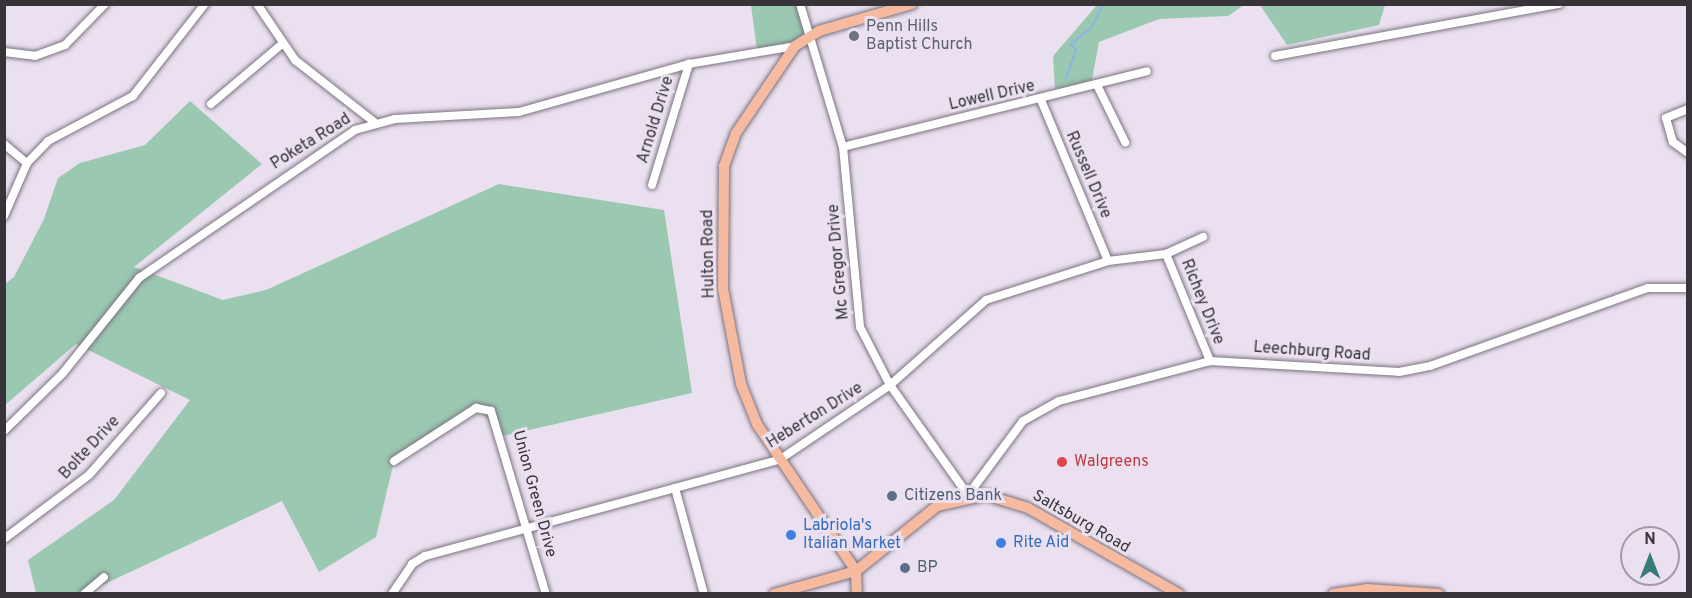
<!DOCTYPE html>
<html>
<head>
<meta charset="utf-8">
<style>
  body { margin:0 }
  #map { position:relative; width:1692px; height:598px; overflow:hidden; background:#eae0ef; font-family:Overpass,sans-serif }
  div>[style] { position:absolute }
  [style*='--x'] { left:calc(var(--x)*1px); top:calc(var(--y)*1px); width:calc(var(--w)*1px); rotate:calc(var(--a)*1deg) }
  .green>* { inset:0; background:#9bc8b1 }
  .stream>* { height:1.5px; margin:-0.75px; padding:0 0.75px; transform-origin:0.75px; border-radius:0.75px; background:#8bb4e7 }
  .roads { filter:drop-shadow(0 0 2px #7c7380) drop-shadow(0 0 2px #7c7380) }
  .minor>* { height:8px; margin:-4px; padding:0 4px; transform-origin:4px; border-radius:4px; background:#fff }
  .major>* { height:10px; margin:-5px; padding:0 5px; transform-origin:5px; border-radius:5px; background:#f6baa0 }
  .dots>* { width:16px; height:16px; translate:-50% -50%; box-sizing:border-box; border:3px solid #eae0ef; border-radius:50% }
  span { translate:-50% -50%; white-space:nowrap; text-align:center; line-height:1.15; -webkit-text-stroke:6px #eae0ef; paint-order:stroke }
  .worship-label { font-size:16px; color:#5b616d }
  .left { translate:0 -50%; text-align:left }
  .street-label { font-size:16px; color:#373338 }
  .health-label { font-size:16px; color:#be3a42 }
  .service-label { font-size:16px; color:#4e5e75 }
  .shop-label { font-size:16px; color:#366cbe }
  .frame { position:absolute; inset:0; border:6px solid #373338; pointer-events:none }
  .north { position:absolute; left:1620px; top:526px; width:60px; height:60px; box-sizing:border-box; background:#eae0ef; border:2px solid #a29ba6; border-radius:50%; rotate:0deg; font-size:16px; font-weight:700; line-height:24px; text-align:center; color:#373338 }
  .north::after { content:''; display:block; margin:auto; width:21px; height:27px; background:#357d79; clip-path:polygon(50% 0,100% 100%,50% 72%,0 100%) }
</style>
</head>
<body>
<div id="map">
  <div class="green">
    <div style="clip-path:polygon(751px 5px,800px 5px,810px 35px,795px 46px,757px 50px)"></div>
    <div style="clip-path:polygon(1097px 5px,1097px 4px,1244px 5px,1228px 16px,1159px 19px,1099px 42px,1092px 80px,1055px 89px,1053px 56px)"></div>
    <div style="clip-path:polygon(1260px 5px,1385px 5px,1379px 25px,1287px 45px)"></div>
    <div style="clip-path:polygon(190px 101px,262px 164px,134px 267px,223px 300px,266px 290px,499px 184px,664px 210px,692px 393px,503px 436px,477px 408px,394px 461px,376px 537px,319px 572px,282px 501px,85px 593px,36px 593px,28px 560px,114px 500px,190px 400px,76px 344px,5px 405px,5px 284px,14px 277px,44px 219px,58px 178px,80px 163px,145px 145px)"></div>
  </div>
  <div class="stream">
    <div style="--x:1066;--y:79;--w:31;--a:-71"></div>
    <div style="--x:1076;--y:50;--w:8;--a:-140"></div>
    <div style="--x:1070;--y:45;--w:27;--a:-39"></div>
    <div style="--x:1091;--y:28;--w:27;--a:-62"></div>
  </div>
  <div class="roads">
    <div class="minor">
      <div style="--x:257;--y:4;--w:68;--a:55.8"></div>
      <div style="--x:295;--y:60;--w:100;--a:38.1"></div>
      <div style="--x:800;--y:4;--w:149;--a:73.3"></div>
      <div style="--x:843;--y:147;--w:181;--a:84.6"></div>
      <div style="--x:860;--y:327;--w:65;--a:62.7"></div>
      <div style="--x:890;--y:385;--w:135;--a:54.7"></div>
      <div style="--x:968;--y:495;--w:92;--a:-53.4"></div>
      <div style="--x:1023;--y:421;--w:41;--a:-29.1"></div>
      <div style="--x:1059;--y:401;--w:156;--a:-14.8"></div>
      <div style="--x:1210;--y:361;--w:189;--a:3.3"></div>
      <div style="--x:1399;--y:372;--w:32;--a:-11"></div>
      <div style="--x:1430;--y:366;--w:232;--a:-19.7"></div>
      <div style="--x:1648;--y:288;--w:40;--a:0"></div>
      <div style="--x:4;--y:52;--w:31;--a:7"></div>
      <div style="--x:35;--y:56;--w:32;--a:-20"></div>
      <div style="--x:65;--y:45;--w:57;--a:-45.7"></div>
      <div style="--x:1275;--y:56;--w:289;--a:-10.4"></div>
      <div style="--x:1097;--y:85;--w:64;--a:63.8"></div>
      <div style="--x:1041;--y:100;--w:174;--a:67.4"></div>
      <div style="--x:211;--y:104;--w:93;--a:-40.2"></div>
      <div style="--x:1688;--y:109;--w:24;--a:158"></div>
      <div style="--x:1666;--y:118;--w:25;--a:74"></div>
      <div style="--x:1673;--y:142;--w:19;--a:36"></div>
      <div style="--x:4;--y:144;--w:30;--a:40"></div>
      <div style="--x:843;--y:147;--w:313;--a:-14"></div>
      <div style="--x:652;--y:185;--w:127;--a:-73"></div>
      <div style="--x:4;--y:216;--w:58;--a:-66.5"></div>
      <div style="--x:27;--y:163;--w:30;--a:-46"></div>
      <div style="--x:48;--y:141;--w:96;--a:-27.9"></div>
      <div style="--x:133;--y:96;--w:117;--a:-52"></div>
      <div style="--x:1166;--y:254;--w:116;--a:67.6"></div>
      <div style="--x:4;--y:431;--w:83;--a:-44.5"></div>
      <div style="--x:63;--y:373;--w:122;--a:-51.3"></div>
      <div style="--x:139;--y:278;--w:262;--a:-34.4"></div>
      <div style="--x:355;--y:130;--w:41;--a:-15.4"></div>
      <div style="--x:395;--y:119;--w:124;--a:-3.2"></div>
      <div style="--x:519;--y:112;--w:177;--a:-15.8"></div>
      <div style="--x:689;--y:64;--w:108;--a:-9.6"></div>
      <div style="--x:394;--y:461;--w:98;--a:-32.9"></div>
      <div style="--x:476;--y:408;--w:15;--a:11"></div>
      <div style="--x:491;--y:411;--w:191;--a:73.3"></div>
      <div style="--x:675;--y:488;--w:110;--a:74.7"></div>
      <div style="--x:4;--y:539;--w:106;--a:-37"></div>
      <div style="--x:89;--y:475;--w:109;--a:-48.7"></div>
      <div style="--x:84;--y:594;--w:26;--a:-40"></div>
      <div style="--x:392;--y:594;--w:36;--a:-56"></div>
      <div style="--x:412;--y:564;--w:15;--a:-32"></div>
      <div style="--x:425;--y:556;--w:367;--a:-15.2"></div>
      <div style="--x:779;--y:460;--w:134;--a:-34"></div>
      <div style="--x:890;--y:385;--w:128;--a:-41.5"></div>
      <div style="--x:986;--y:300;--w:128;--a:-17.7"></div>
      <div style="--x:1108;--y:261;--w:58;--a:-6.9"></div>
      <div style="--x:1166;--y:254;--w:41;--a:-24.7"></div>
    </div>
    <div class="major">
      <div style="--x:856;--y:571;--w:177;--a:-124"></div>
      <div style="--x:757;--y:424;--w:43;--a:-111.8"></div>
      <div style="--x:741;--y:384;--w:97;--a:-100.7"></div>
      <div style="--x:723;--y:289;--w:123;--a:-89.5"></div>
      <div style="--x:724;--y:166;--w:35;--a:-70"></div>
      <div style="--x:736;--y:133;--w:105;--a:-55.9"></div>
      <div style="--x:795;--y:46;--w:28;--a:-32"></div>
      <div style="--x:819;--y:31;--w:97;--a:-16.2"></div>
      <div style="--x:856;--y:571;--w:23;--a:88"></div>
      <div style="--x:774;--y:594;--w:85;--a:-15.7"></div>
      <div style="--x:856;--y:571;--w:104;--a:-38.7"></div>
      <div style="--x:937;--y:506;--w:50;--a:-12.7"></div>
      <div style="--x:986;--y:495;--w:44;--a:17.2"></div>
      <div style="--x:1028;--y:508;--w:174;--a:29.7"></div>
      <div style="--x:1333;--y:594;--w:34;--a:-8"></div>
      <div style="--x:1367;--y:589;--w:72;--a:4"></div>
    </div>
  </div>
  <div class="dots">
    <div style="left:854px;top:36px;background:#6b7280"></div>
    <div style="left:1062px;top:462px;background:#e0444e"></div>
    <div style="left:892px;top:496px;background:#5c6f8a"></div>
    <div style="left:791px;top:535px;background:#3f7fe0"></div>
    <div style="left:1001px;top:543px;background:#3f7fe0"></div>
    <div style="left:905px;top:568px;background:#5c6f8a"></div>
  </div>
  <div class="worship-label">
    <span class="left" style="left:866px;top:36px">Penn Hills<br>Baptist Church</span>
  </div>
  <div class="street-label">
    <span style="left:992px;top:96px;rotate:-13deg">Lowell Drive</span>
    <span style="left:656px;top:120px;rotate:-73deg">Arnold Drive</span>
    <span style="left:311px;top:142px;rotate:-32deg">Poketa Road</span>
    <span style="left:1088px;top:175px;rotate:67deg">Russell Drive</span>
    <span style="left:709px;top:254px;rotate:-91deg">Hulton Road</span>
    <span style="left:839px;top:262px;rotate:-95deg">Mc Gregor Drive</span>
    <span style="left:1202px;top:302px;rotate:68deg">Richey Drive</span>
    <span style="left:1312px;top:352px;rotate:4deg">Leechburg Road</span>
    <span style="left:815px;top:416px;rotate:-32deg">Heberton Drive</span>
    <span style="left:90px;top:448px;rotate:-47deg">Bolte Drive</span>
    <span style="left:534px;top:494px;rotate:75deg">Union Green Drive</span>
    <span style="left:1081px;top:522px;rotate:30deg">Saltsburg Road</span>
  </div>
  <div class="health-label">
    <span class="left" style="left:1074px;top:462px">Walgreens</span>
  </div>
  <div class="service-label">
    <span class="left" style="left:904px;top:496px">Citizens Bank</span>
    <span class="left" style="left:917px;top:568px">BP</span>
  </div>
  <div class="shop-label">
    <span class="left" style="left:803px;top:535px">Labriola's<br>Italian Market</span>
    <span class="left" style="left:1013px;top:543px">Rite Aid</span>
  </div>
  <div class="frame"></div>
  <div class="north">N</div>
</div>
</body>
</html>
